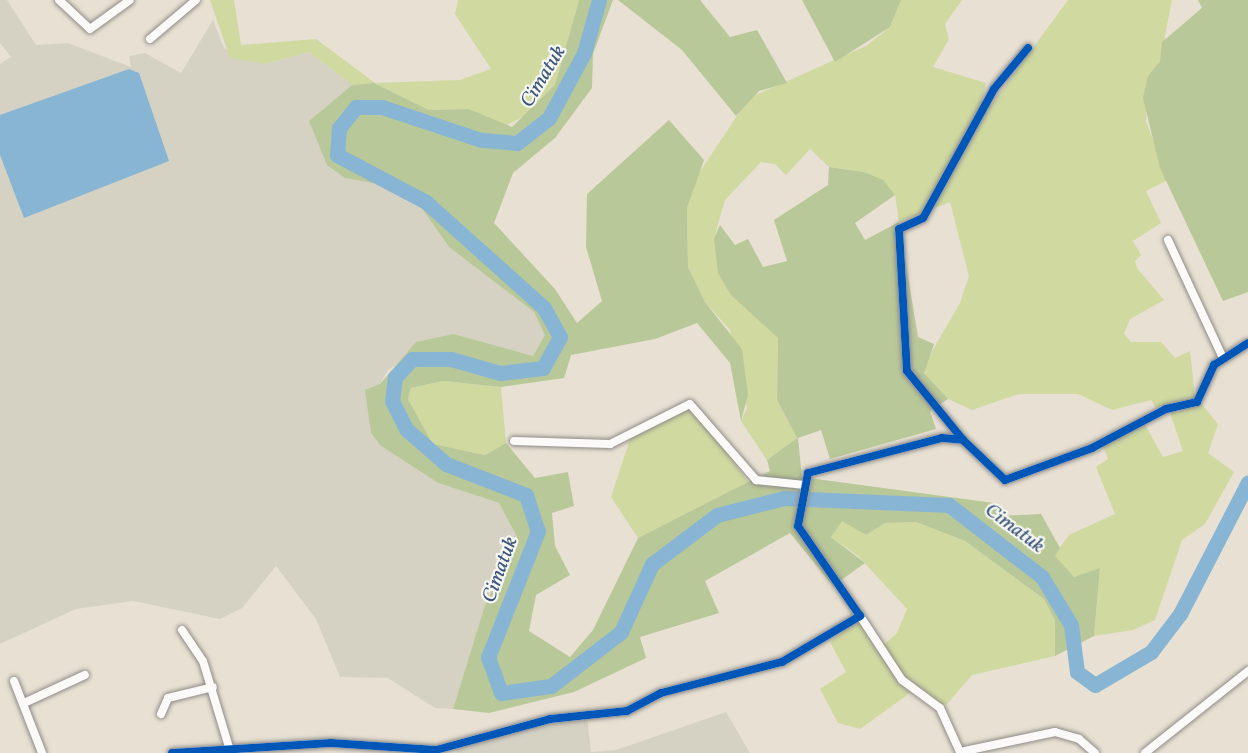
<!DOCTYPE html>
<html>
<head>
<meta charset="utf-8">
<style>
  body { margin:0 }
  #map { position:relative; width:1248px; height:753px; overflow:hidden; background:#e8e1d3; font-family:Vollkorn,serif }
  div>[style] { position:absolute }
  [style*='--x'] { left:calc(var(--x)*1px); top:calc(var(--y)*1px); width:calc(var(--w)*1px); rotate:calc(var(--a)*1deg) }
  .industrial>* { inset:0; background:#d5d2c4 }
  .green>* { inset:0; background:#cfd9a0 }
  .forest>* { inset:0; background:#b9c898 }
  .water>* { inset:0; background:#87b5d3 }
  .river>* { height:15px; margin:-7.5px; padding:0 7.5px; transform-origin:7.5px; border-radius:7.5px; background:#87b5d3 }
  .roads { filter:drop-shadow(0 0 2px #8f8b88) drop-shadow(0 0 2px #8f8b88) }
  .street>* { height:8px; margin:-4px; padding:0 4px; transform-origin:4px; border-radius:4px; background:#fcfaf8 }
  .cycleway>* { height:8px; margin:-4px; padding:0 4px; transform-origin:4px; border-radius:4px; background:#0057b8 }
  span { translate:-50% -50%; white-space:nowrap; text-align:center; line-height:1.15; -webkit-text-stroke:4.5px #f6f6f2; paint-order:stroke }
  .water-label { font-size:20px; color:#3a5578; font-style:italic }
</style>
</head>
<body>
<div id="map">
  <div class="industrial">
    <div style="clip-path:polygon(0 0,7px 0,36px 45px,68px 43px,131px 67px,129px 56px,145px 53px,181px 73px,213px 20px,224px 48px,265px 64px,309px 52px,352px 85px,309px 121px,345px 178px,383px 185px,420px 206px,449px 247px,534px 312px,546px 335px,533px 356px,454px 334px,388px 370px,380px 384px,381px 446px,438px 483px,499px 503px,517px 537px,484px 608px,453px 709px,435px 708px,388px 678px,340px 677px,316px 619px,276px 566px,242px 608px,220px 619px,133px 601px,76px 609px,0 644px,0 64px,11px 57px,0 43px)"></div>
    <div style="clip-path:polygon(726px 712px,750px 753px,457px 753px,453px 745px,587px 715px,591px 752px,616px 750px)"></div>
  </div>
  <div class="green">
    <div style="clip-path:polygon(210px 0,234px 0,241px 45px,316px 39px,375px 83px,460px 80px,491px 69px,455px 14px,458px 0,579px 0,555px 85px,534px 111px,503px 127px,469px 109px,429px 110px,374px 83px,352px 85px,309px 52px,265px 64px,230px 58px)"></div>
    <div style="clip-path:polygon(901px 0,962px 0,945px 24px,949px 39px,933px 67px,986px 83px,982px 101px,991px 105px,1068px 0,1172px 0,1160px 61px,1148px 76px,1146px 121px,1168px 180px,1146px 191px,1161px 223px,1133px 241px,1141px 255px,1135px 261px,1137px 268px,1164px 300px,1130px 319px,1124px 334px,1131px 342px,1161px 342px,1175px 358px,1190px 351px,1195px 396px,1218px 424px,1208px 453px,1234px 472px,1205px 524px,1182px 540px,1155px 620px,1133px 630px,1094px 636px,1100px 569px,1074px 577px,1054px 556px,1069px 535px,1115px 514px,1096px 467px,1108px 459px,1102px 443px,1144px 423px,1163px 457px,1183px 451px,1167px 404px,1156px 408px,1151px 400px,1112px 410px,1078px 394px,1019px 394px,972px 410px,942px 396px,926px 380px,924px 365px,960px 303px,969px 276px,950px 202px,899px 222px,895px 195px,864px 172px,829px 167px,810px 149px,786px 175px,775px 164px,761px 162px,725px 200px,714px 238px,778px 338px,777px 400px,797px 438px,767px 460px,741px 421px,747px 408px,730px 330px,705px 302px,688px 267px,687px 208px,697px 176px,749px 98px,866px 46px,890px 27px)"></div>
    <div style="clip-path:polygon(443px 381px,501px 387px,506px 443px,485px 455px,433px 444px,408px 399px,411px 388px)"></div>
    <div style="clip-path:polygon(680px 405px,696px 409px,749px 483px,638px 538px,611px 497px,632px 433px)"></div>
    <div style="clip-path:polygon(842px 520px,866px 535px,885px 523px,916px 522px,965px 541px,1044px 599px,1055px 621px,1055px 656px,972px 675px,946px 705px,910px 693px,860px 729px,838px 723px,820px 689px,846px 672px,830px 642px,858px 620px,879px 649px,897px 633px,907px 609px,858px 556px,831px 537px,831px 530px)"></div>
  </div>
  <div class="forest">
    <div style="clip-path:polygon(579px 0,613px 0,593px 54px,592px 88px,555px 138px,513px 173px,494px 223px,555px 289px,577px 323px,602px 301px,586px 247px,587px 194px,669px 120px,704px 160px,687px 208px,688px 267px,705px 302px,742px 349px,748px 395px,741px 421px,730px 363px,697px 323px,655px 339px,571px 355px,564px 378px,501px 387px,443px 381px,411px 388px,408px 399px,433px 444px,485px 455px,506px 443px,535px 478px,568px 472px,574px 506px,552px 513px,555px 546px,570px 575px,536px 595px,529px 631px,570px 657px,593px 630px,638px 538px,770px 471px,767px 460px,797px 438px,777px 400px,778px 338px,731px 295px,718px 273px,714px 238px,720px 225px,735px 245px,748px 239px,763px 267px,787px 261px,774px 220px,828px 185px,829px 167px,864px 172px,883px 180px,895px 195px,855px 223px,865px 240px,899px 222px,918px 337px,934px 344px,924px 373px,948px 399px,930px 411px,936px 429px,830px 459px,821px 430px,798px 438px,802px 477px,994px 503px,1000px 516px,1041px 514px,1060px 548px,1055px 556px,1074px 577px,1100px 568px,1094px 636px,1055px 656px,1055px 621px,1044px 599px,965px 541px,916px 522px,885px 523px,866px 535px,842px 521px,831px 537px,865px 563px,833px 586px,790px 533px,705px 581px,719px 613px,640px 637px,646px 658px,574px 692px,489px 713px,453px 709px,484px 608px,517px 537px,499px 503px,438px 483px,381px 446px,371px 433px,365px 390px,380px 384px,416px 342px,454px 334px,533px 356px,545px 335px,534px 312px,449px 247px,420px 206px,383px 185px,345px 178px,327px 165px,309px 121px,352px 85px,374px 83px,429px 110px,469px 109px,512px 127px,555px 85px)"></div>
    <div style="clip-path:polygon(618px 0,700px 0,730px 37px,757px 30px,787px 83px,759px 91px,736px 116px,682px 50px)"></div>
    <div style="clip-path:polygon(802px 0,901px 0,890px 27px,835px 62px)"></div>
    <div style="clip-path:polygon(1198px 0,1248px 0,1248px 292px,1223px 301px,1160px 168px,1143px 98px,1148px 76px,1160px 61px,1162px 42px,1202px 8px)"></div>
  </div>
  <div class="water">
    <div style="clip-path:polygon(129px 69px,139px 73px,169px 161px,24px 218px,0 155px,0 115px)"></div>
  </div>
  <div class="river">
    <div style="--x:599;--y:0;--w:55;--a:105.8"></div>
    <div style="--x:584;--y:53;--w:74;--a:118.3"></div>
    <div style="--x:549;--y:118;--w:41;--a:142"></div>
    <div style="--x:517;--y:143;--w:36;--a:-175"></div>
    <div style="--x:481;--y:140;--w:104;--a:-161.6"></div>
    <div style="--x:382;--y:107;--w:26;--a:180"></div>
    <div style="--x:356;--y:107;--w:27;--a:129"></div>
    <div style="--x:339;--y:128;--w:27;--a:94"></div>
    <div style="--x:337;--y:155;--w:101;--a:27.8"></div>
    <div style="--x:426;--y:202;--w:159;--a:41.9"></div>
    <div style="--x:544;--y:308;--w:33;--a:61"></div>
    <div style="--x:560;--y:337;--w:35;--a:119"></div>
    <div style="--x:543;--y:368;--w:43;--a:173.4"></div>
    <div style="--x:500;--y:373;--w:51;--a:-164.1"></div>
    <div style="--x:451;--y:359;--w:39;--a:180"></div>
    <div style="--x:412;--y:359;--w:25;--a:133"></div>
    <div style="--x:395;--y:377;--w:24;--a:97"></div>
    <div style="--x:392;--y:401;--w:31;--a:63"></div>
    <div style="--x:406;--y:429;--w:53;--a:41.2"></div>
    <div style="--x:446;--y:464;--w:86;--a:21.2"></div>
    <div style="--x:526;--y:495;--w:38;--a:72"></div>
    <div style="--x:538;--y:531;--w:136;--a:111.6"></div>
    <div style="--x:488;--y:657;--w:38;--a:70"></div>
    <div style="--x:501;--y:693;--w:50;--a:-8"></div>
    <div style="--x:551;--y:686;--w:88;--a:-37.6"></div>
    <div style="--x:621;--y:632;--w:75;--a:-65.5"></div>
    <div style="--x:652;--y:564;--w:81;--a:-37"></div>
    <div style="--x:717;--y:515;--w:69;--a:-14.2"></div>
    <div style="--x:784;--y:498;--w:165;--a:2.4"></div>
    <div style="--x:949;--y:505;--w:118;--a:37.7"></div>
    <div style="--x:1042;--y:577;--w:56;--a:58.9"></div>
    <div style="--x:1071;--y:625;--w:47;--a:82.7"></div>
    <div style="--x:1077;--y:672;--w:22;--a:36"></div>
    <div style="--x:1095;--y:685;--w:65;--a:-30.5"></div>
    <div style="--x:1151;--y:652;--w:48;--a:-52.7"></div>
    <div style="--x:1180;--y:614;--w:148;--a:-62.7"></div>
  </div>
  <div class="roads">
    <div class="street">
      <div style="--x:59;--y:0;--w:42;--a:43.1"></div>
      <div style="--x:90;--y:29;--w:49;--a:-35.9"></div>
      <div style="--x:150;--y:39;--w:60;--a:-40.3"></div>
      <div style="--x:1028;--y:48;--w:53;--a:129.7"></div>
      <div style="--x:994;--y:89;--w:147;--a:118.8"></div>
      <div style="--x:923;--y:218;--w:26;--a:155"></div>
      <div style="--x:899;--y:229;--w:142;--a:86.8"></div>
      <div style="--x:907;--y:371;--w:89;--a:50.9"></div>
      <div style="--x:963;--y:440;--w:58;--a:43.6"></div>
      <div style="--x:1005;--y:480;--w:93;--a:-20.2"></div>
      <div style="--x:1092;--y:448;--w:84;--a:-27.8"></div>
      <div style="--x:1166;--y:409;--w:32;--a:-13"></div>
      <div style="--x:1197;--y:402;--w:41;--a:-65.3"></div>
      <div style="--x:1214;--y:365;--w:40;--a:-32.9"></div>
      <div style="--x:1168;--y:240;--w:130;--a:65"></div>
      <div style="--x:514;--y:441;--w:96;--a:1.8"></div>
      <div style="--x:610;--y:444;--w:89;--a:-26.6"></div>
      <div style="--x:690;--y:404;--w:101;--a:49"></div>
      <div style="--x:756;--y:480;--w:49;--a:5.8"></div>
      <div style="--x:860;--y:616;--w:77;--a:56.7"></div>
      <div style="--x:902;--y:680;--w:47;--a:36.4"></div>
      <div style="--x:940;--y:708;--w:48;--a:65.6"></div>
      <div style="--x:960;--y:752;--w:97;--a:-11.9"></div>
      <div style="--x:1055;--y:732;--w:25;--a:16"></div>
      <div style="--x:1079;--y:739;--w:21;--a:41"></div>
      <div style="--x:182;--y:630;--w:37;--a:56"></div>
      <div style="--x:203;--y:661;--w:90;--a:73.2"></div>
      <div style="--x:14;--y:681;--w:77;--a:68.7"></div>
      <div style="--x:24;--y:703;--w:67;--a:-24.7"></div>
      <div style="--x:161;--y:714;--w:17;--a:-66"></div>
      <div style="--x:168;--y:698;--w:46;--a:-13.7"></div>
      <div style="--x:172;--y:753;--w:159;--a:-3.6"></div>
      <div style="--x:331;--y:743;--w:105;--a:3.8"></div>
      <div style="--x:436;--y:750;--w:118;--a:-15.2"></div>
      <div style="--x:550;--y:719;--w:77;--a:-5.9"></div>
      <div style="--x:627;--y:711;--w:38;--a:-28"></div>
      <div style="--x:661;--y:693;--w:125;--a:-14.4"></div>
      <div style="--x:782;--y:662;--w:91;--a:-30.5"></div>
      <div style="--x:860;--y:616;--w:109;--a:-124.6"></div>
      <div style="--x:798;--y:526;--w:54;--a:-79.3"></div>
      <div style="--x:808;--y:473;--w:138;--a:-14.6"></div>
      <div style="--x:942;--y:438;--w:21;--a:5"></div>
      <div style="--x:1145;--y:753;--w:132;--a:-38.5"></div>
    </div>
  </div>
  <div class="cycleway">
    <div style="--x:1028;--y:48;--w:53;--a:129.7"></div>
    <div style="--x:994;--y:89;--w:147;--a:118.8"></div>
    <div style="--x:923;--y:218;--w:26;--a:155"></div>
    <div style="--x:899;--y:229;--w:142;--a:86.8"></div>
    <div style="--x:907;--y:371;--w:89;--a:50.9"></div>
    <div style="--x:963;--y:440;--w:58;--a:43.6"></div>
    <div style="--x:1005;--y:480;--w:93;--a:-20.2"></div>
    <div style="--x:1092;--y:448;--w:84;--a:-27.8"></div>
    <div style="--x:1166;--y:409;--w:32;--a:-13"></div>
    <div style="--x:1197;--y:402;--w:41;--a:-65.3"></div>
    <div style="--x:1214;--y:365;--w:40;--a:-32.9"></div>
    <div style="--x:172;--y:753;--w:159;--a:-3.6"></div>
    <div style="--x:331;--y:743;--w:105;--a:3.8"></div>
    <div style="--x:436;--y:750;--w:118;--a:-15.2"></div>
    <div style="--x:550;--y:719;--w:77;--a:-5.9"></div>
    <div style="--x:627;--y:711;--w:38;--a:-28"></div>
    <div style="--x:661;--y:693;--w:125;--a:-14.4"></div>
    <div style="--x:782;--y:662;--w:91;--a:-30.5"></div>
    <div style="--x:860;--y:616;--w:109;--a:-124.6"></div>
    <div style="--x:798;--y:526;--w:54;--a:-79.3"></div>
    <div style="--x:808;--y:473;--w:138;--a:-14.6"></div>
    <div style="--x:942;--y:438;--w:21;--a:5"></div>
  </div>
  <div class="water-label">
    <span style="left:544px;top:77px;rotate:-59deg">Cimatuk</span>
    <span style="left:1014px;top:529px;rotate:37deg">Cimatuk</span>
    <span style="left:501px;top:570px;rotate:-70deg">Cimatuk</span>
  </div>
</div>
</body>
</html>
